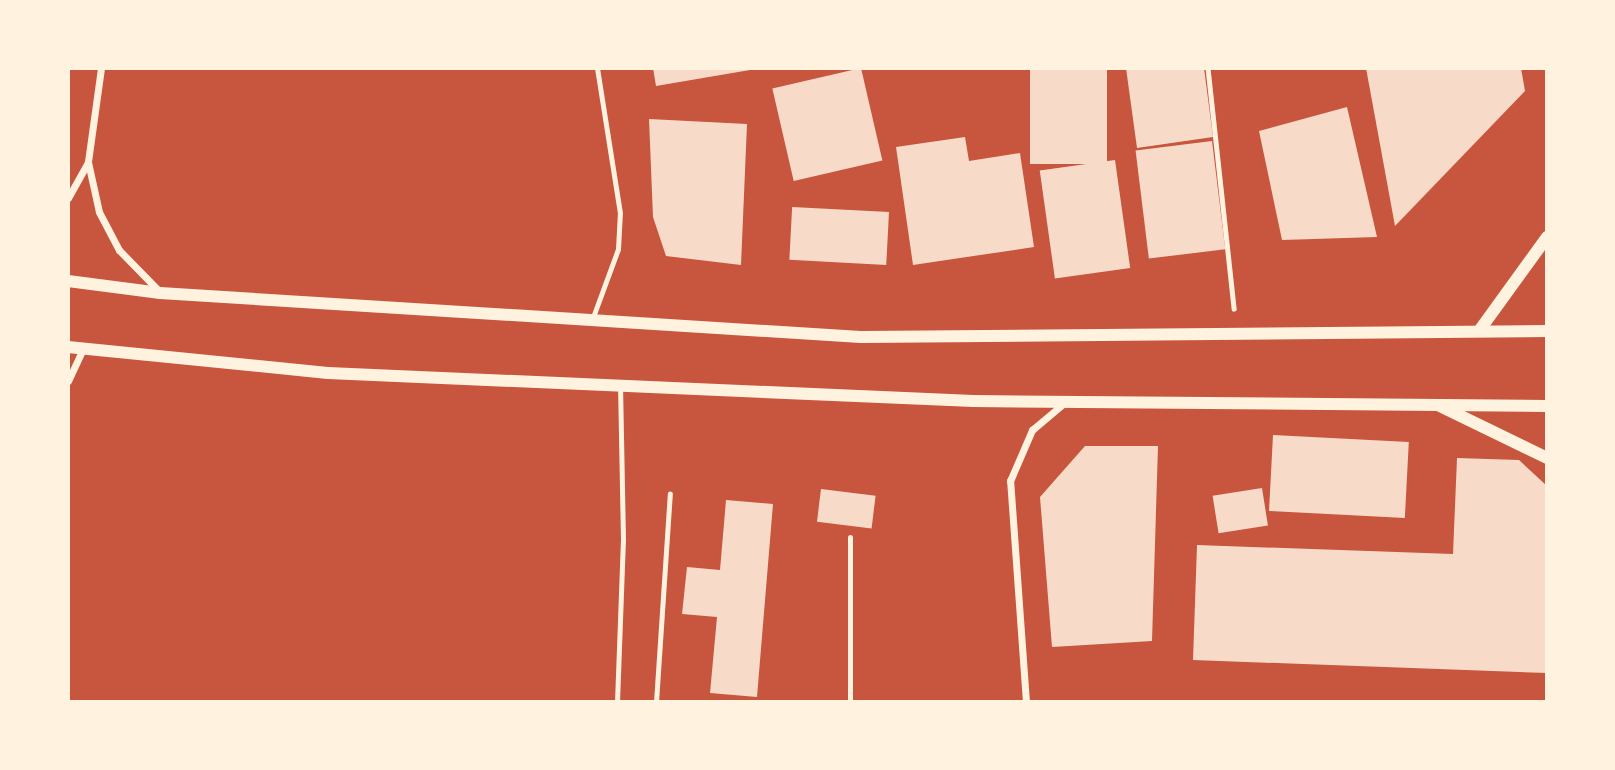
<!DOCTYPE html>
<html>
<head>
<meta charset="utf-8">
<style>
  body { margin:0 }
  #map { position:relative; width:1615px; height:770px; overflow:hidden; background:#c8553d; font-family:Overpass,sans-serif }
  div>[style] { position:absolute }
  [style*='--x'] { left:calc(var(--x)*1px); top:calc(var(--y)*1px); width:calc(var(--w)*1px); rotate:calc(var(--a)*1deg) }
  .building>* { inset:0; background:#f7dbc8; transform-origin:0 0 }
  .path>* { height:4.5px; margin:-2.25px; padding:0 2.25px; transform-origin:2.25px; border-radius:2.25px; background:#fff3e0 }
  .service>* { height:5px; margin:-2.5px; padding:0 2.5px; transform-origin:2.5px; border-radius:2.5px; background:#fff3e0 }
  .minor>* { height:7px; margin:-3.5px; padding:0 3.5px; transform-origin:3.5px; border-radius:3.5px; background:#fff3e0 }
  .tertiary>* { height:12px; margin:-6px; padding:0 6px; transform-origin:6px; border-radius:6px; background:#fff3e0 }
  span { translate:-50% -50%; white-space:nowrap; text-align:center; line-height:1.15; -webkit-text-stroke:5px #fff3e0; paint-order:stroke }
  .frame { position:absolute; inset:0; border:70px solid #fff3e0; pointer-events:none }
</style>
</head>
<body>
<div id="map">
  <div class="building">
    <div style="clip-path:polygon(653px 68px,750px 68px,750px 70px,656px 86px)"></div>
    <div style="left:861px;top:68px;width:95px;height:91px;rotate:77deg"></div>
    <div style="left:1030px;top:68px;width:77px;height:96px"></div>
    <div style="clip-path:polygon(1126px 68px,1204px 68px,1213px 137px,1137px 148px)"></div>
    <div style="clip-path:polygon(1366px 68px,1521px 68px,1525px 91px,1395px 226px)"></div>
    <div style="clip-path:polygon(1347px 107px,1377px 237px,1282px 240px,1259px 131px)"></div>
    <div style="clip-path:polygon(649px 119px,747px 124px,741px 265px,666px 256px,653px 217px)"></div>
    <div style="clip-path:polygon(965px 137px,969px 161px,1020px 153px,1034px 247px,913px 265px,896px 147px)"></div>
    <div style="left:1212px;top:141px;width:109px;height:77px;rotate:83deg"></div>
    <div style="left:1115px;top:160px;width:109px;height:76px;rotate:82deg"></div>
    <div style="left:889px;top:212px;width:53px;height:97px;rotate:93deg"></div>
    <div style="left:1273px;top:435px;width:136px;height:76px;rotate:3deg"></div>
    <div style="clip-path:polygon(1085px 446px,1158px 446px,1152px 641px,1052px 647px,1040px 497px)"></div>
    <div style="clip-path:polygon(1457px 458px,1519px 460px,1547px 486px,1547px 673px,1193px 660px,1197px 545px,1453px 554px)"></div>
    <div style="left:1262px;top:488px;width:38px;height:50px;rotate:81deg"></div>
    <div style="left:821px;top:489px;width:55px;height:33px;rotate:7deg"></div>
    <div style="clip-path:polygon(726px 500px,773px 504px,757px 697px,710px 693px,717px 617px,682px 614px,687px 567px,720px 570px)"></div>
  </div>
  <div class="path">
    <div style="--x:1208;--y:68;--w:242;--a:83.8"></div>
  </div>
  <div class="service">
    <div style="--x:593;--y:317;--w:72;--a:-69.8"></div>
    <div style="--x:618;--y:249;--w:36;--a:-87"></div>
    <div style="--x:620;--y:213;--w:147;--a:-99"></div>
    <div style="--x:850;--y:537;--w:162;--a:90"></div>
    <div style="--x:617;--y:702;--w:162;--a:-87.9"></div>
    <div style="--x:623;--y:540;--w:154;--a:-91.1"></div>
    <div style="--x:656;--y:702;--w:209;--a:-86.2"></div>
    <div style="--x:836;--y:702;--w:24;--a:0"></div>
  </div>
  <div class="minor">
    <div style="--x:101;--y:68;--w:95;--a:97.9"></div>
    <div style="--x:88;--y:162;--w:51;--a:77.6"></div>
    <div style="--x:99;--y:212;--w:43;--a:62.2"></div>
    <div style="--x:119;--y:250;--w:59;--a:45.7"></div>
    <div style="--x:68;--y:198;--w:41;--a:-60.9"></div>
    <div style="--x:68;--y:381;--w:35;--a:-65"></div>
    <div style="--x:1026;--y:702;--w:222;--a:-94.1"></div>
    <div style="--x:1010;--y:481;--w:56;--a:-66.7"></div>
    <div style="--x:1032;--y:430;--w:39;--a:-40"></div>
  </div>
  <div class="tertiary">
    <div style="--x:68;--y:281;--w:93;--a:7.4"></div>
    <div style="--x:160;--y:293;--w:702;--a:3.59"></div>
    <div style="--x:861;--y:337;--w:686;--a:-0.5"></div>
    <div style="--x:1479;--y:331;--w:116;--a:-54.1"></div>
    <div style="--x:68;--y:347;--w:261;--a:5.7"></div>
    <div style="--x:328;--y:373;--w:646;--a:2.49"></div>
    <div style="--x:973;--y:401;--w:574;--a:0.5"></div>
    <div style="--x:1438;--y:405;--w:121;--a:25.9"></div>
  </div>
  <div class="frame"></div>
</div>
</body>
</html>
